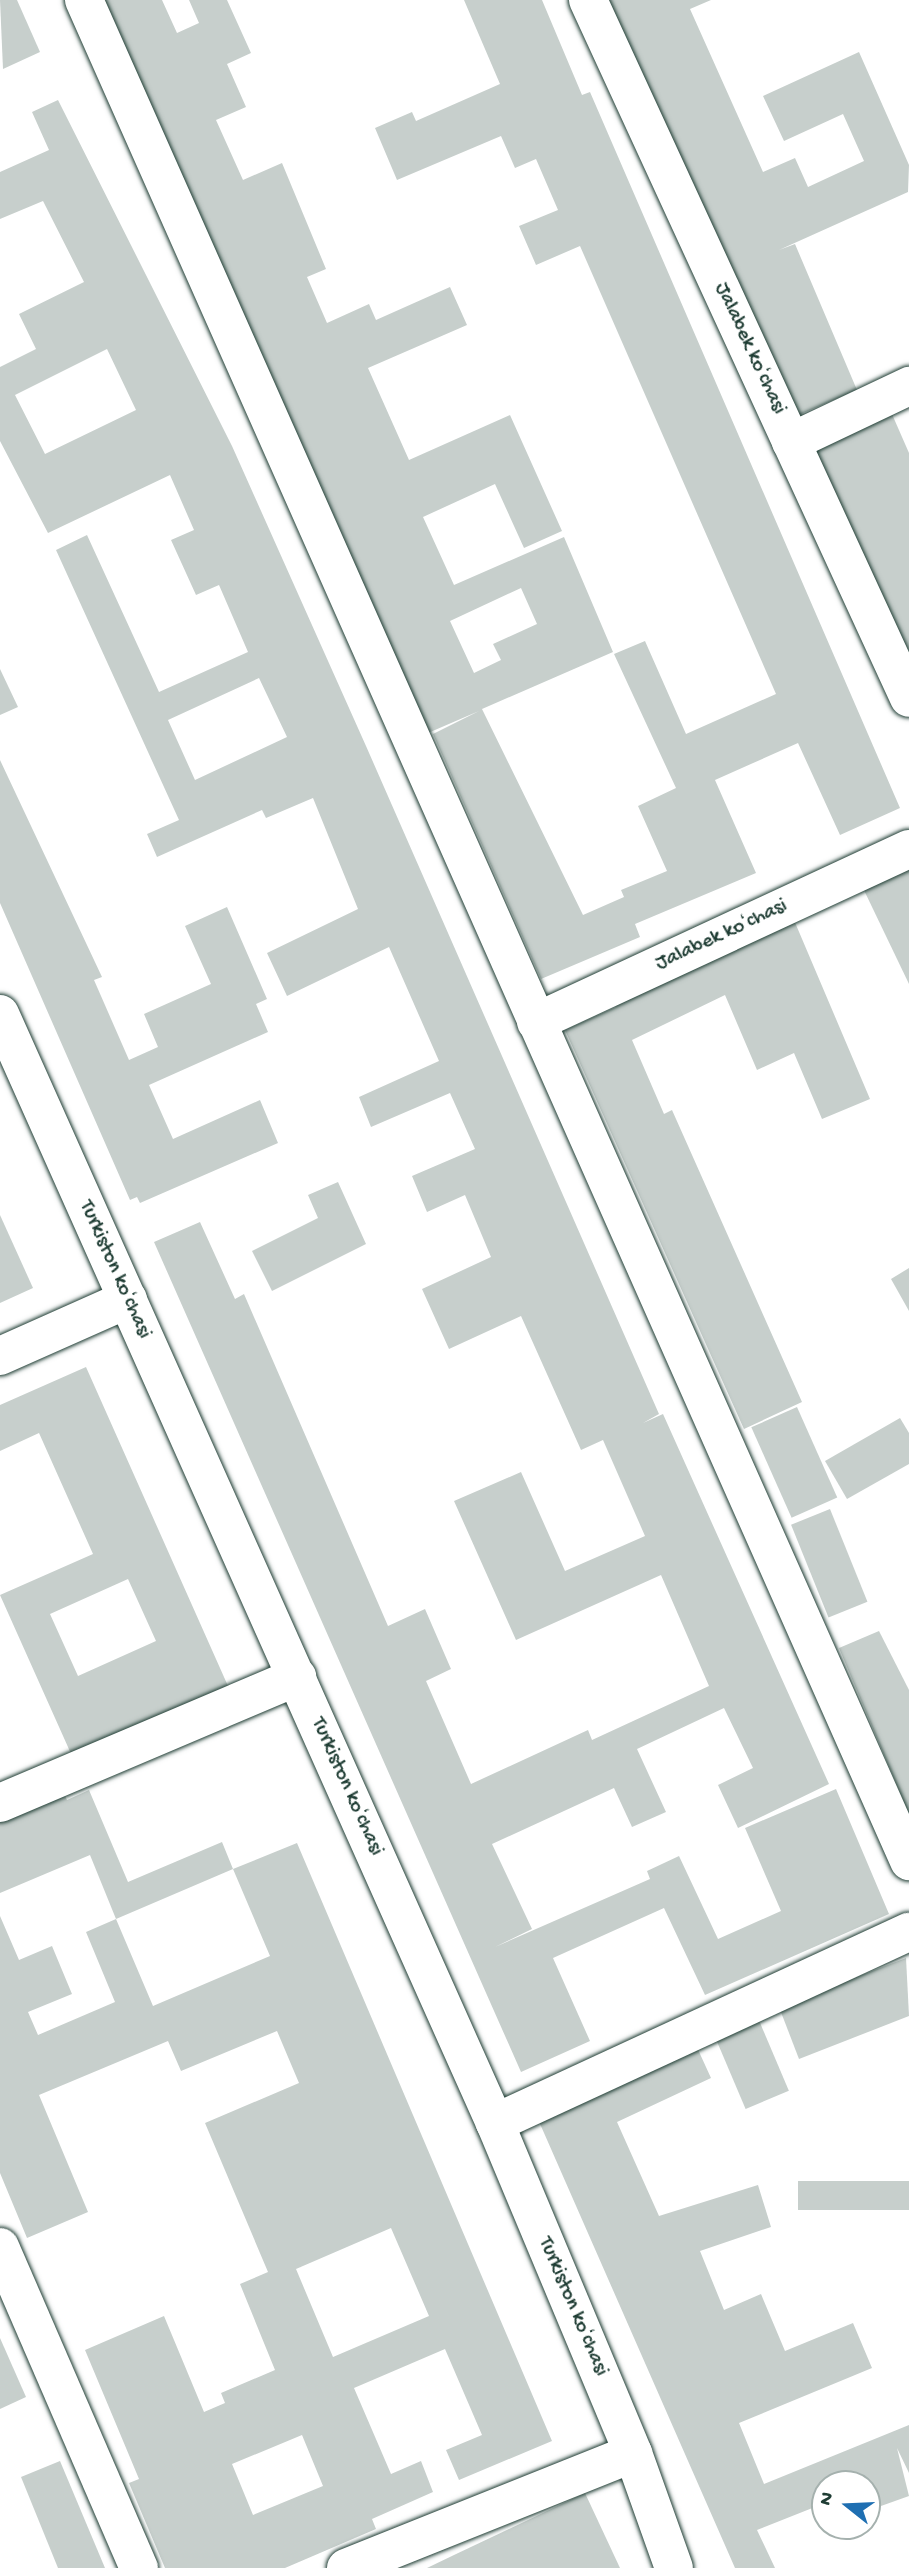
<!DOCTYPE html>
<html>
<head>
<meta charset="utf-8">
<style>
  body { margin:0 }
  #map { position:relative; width:909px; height:2568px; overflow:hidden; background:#fff; font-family:"Gochi Hand",sans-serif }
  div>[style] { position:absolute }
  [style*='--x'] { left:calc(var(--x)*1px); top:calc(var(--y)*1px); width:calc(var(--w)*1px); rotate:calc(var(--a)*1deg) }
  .building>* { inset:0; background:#c7cfcc; transform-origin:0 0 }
  .roads { filter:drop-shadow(0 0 2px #1f3d34) drop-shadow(0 0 2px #1f3d34) }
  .minor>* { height:38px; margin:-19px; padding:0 19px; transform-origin:19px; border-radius:19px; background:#fff }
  span { translate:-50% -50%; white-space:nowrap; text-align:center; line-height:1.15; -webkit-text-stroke:7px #fff; paint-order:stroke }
  .street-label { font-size:21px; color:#1f3d34 }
  .north { position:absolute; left:811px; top:2470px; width:70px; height:70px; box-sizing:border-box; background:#fff; border:2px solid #a5b1ae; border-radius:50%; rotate:288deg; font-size:19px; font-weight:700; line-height:28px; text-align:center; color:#1f3d34 }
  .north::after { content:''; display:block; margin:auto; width:24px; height:32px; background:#1f6fb2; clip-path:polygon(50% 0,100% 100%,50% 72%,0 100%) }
</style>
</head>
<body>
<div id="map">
  <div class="building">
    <div style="clip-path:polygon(0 0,17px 0,40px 52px,3px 69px)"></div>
    <div style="clip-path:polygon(evenodd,96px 0,162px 0,177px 33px,199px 23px,189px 0,227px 0,251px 53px,227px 64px,246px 107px,216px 120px,243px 180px,282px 163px,326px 269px,307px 277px,327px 323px,369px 304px,376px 320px,450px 287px,467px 325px,368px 368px,409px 460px,510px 415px,562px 531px,524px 548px,495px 484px,423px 517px,454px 585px,564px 537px,613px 652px,482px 709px,583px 915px,624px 897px,621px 890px,667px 871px,638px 806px,676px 788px,614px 654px,645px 641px,686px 734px,776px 694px,580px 246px,536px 265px,519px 226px,558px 210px,536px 159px,515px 168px,501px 136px,397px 180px,375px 128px,412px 112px,416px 121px,500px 84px,464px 0,542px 0,582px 95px,590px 92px,900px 808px,840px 835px,798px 743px,715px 780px,756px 873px,635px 924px,640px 937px,541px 979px,433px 734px,479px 711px,428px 733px,96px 0,521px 588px,537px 624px,493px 644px,501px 660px,474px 673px,450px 621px,521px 588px)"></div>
    <div style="clip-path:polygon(609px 0,711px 0,690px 9px,763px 172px,795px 158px,808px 187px,864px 161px,843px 114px,784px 141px,763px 96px,859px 52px,909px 165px,908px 192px,779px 250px,795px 244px,857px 390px,796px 416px)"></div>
    <div style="clip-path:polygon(evenodd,58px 100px,232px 446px,366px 746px,659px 1414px,643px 1423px,663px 1414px,829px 1784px,738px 1828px,718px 1785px,753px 1768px,724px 1708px,637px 1749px,666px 1812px,632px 1827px,614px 1788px,492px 1844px,532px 1929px,495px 1947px,650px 1879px,647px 1871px,679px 1856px,718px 1939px,781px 1911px,745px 1828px,836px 1789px,889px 1914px,705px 1995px,664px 1908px,553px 1958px,590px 2041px,521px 2072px,154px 1242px,200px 1222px,235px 1299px,244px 1294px,388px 1626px,425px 1609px,451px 1669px,426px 1681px,471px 1784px,588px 1730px,592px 1740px,709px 1686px,661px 1575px,516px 1640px,454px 1501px,521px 1472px,565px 1571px,645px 1536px,603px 1440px,581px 1450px,521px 1316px,449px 1349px,422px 1289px,491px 1257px,465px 1195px,427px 1212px,412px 1176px,475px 1149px,450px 1093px,371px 1127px,359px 1097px,439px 1061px,389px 947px,287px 996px,267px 953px,358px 909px,313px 798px,266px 818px,262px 810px,157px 857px,147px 834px,179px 820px,56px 550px,87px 535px,159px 692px,248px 652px,219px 585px,196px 595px,171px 540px,194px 530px,170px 475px,48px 533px,0 441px,0 367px,36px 349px,19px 314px,84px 282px,43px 201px,0 219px,0 172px,49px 150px,32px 112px,58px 100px,107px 349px,136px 410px,45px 454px,15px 395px,107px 349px,58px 100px,259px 678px,287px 737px,195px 780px,168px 720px,259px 678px)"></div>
    <div style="clip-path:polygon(888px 405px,909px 453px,909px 670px,808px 440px)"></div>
    <div style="clip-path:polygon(0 669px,18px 707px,0 715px)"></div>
    <div style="clip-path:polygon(0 760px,102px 977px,94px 980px,129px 1060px,158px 1047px,144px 1014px,211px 984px,185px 926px,227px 907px,267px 999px,256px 1004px,268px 1032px,149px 1085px,173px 1139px,260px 1100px,278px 1143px,140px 1203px,137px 1197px,130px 1200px,0 903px)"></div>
    <div style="clip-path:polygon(909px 860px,909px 984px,861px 884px)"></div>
    <div style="clip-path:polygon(791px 913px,870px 1099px,822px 1119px,794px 1053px,757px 1070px,725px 995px,632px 1040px,664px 1114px,672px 1110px,802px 1402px,744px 1429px,565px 1030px,616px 1007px,611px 1000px)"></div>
    <div style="clip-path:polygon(338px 1182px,366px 1244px,272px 1291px,252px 1251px,318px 1218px,308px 1195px)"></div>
    <div style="clip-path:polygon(0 1215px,33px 1288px,0 1303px)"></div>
    <div style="clip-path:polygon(909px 1268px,909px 1311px,891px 1279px)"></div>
    <div style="clip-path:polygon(evenodd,86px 1367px,228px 1686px,72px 1756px,0 1595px,93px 1554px,39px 1433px,0 1451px,0 1405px,86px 1367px,128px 1579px,156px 1641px,78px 1676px,50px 1614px,128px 1579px)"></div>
    <div style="left:797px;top:1407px;width:99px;height:50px;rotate:66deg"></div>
    <div style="clip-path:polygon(900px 1418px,909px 1433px,909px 1464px,847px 1499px,825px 1461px)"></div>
    <div style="left:830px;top:1509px;width:100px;height:42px;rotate:68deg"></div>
    <div style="clip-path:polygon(879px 1631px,909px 1690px,909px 1814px,839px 1648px)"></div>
    <div style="clip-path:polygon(61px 1787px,67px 1800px,89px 1790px,128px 1882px,222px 1842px,233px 1869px,116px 1919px,90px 1855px,0 1893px,0 1814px)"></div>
    <div style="clip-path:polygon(evenodd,297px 1843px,552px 2441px,459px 2480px,446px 2450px,482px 2435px,445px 2349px,354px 2388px,391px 2474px,421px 2461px,433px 2492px,372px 2519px,376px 2529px,285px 2568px,165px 2568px,129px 2483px,139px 2479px,85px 2350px,164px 2316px,204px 2412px,225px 2403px,221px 2393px,275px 2370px,240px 2284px,268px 2272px,205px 2123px,299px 2083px,277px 2031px,181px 2071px,168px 2041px,39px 2095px,88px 2212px,27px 2238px,0 2173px,0 1916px,19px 1960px,52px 1946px,72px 1994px,28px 2012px,38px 2035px,115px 2002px,86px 1932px,116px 1919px,153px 2006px,270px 1956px,233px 1869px,297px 1843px,391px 2228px,429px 2316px,333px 2357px,296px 2269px,391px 2228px,297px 1843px,302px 2435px,323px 2486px,253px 2515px,232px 2464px,302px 2435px)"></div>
    <div style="clip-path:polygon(906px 1958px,909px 2016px,799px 2059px,779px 2007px)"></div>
    <div style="left:758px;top:2018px;width:79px;height:47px;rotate:67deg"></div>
    <div style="clip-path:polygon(695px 2043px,711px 2078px,617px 2122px,659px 2216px,758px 2185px,771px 2227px,700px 2251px,724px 2310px,761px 2294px,785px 2351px,853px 2323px,872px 2368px,739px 2423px,764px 2484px,909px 2425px,909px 2473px,897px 2448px,909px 2496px,881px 2506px,873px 2484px,825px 2484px,825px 2503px,757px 2530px,775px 2568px,735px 2568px,537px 2117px)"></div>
    <div style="left:909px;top:2181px;width:29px;height:111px;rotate:90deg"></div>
    <div style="clip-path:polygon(0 2338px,26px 2397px,0 2409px)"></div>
    <div style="clip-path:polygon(60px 2461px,105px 2568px,58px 2568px,21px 2477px)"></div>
    <div style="clip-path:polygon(585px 2493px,620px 2568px,427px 2568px,454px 2555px)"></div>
  </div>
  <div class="roads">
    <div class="minor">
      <div style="--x:84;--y:0;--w:2036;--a:66.09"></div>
      <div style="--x:588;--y:0;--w:768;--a:65.3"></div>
      <div style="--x:791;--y:442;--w:131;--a:-25.4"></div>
      <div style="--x:0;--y:1014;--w:1214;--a:65.95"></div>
      <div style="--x:495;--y:2123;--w:358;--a:67.3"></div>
      <div style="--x:633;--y:2453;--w:122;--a:70.4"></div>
      <div style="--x:536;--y:1022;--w:411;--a:-24.9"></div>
      <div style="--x:0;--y:1356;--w:140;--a:-24"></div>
      <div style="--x:0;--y:1803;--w:323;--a:-23"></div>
      <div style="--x:495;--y:2123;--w:456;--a:-24.8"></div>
      <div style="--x:0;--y:2247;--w:350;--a:66.6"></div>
      <div style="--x:346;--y:2568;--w:309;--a:-21.8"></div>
    </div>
  </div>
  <div class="street-label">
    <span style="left:749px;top:349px;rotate:65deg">Jalabek koʻchasi</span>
    <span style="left:722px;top:936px;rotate:-25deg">Jalabek koʻchasi</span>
    <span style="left:114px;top:1270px;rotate:66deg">Turkiston koʻchasi</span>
    <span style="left:346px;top:1787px;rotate:66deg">Turkiston koʻchasi</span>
    <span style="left:572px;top:2307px;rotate:67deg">Turkiston koʻchasi</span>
  </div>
  <div class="north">N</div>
</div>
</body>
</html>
